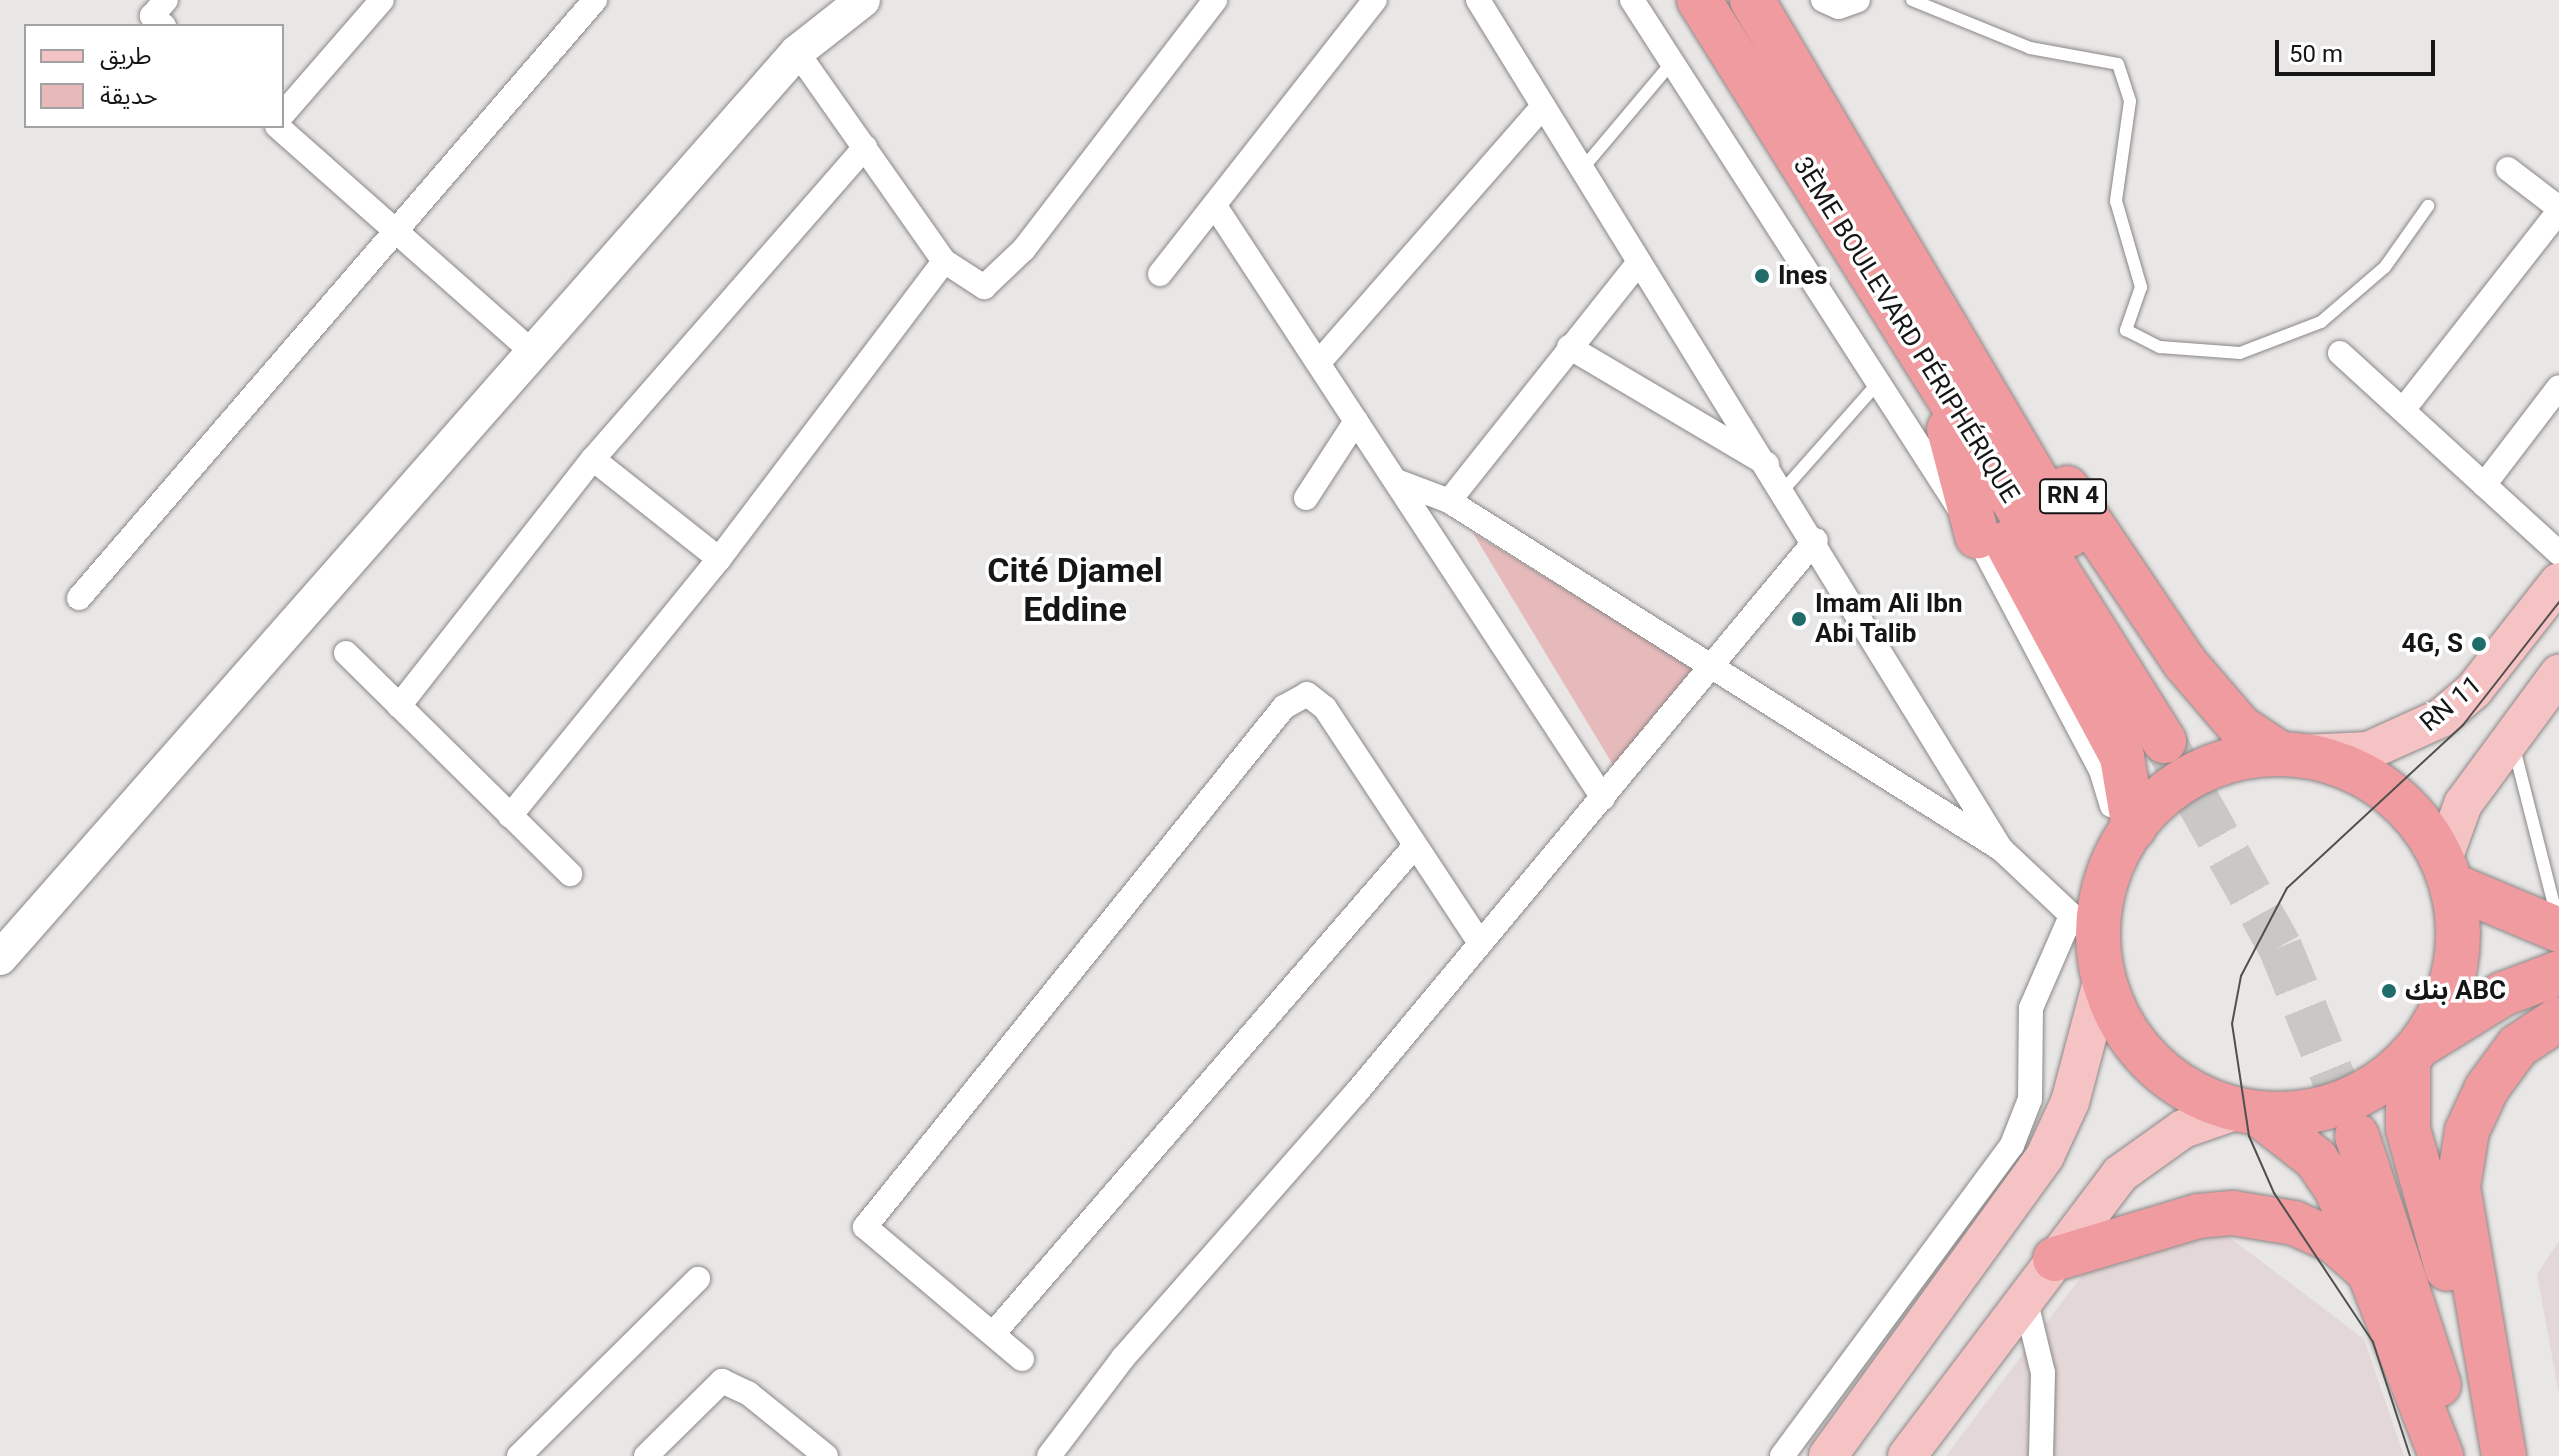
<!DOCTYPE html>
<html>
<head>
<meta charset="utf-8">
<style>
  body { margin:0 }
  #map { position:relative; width:2559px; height:1456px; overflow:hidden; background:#e9e6e6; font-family:Roboto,"Noto Sans Arabic",sans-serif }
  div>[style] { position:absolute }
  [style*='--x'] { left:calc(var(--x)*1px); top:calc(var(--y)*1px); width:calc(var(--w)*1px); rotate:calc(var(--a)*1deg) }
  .built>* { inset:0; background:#e4d7d7 }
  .green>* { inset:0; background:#e6babb }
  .highway-tunnel>* { height:44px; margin-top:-22px; transform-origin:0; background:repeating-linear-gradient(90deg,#cac7c7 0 44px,transparent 0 66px) }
  .roads { filter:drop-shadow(0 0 2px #8b8787) drop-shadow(0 0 2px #8b8787) }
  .lane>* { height:12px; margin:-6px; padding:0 6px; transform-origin:6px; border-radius:6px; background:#fff }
  .street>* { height:24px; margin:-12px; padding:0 12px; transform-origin:12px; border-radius:12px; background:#fff }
  .secondary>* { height:34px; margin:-17px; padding:0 17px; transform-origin:17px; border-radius:17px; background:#fff }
  .primary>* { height:38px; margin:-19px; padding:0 19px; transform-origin:19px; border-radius:19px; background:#f6c3c5 }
  .highway>* { height:44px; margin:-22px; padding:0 22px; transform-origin:22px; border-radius:22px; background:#f09b9f }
  .highway>.ring { margin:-22px; padding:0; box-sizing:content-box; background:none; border:44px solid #f09b9f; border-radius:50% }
  .tram>* { height:2px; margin:-1px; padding:0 1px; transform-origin:1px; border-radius:1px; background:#514f4f }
  .dots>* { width:22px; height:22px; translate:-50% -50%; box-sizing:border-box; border:4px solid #fff; border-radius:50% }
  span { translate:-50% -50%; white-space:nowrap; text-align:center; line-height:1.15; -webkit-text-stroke:7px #fff; paint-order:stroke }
  .shield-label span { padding:2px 6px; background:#fff; border:2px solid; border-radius:6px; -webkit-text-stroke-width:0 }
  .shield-label { font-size:24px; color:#171616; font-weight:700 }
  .poi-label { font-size:26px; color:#171616; font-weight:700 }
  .left { translate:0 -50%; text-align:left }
  .right { translate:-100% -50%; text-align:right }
  .street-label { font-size:26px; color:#171616 }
  .district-label { font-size:34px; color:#171616; font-weight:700 }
  .legend { position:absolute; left:24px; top:24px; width:260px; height:104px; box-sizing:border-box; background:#fff; border:2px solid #a2a2a2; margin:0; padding:10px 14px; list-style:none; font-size:24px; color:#171616 }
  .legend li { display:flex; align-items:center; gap:16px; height:40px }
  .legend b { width:40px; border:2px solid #a2a2a2 }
  .scale { position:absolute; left:2275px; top:40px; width:160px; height:36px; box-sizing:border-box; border:4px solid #171616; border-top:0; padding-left:10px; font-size:24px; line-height:28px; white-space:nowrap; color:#171616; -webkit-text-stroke:6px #fff; paint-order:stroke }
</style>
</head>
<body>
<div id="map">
  <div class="built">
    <div style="clip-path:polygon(2213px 1225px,2364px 1339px,2404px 1456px,1946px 1456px,2099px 1253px)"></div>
    <div style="clip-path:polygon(2559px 1241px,2559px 1394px,2537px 1274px)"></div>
  </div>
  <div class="green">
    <div style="clip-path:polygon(1473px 533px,1695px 668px,1616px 770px)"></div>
  </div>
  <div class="highway-tunnel">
    <div style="--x:2164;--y:741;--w:236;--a:60.6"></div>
    <div style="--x:2280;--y:947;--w:204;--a:67.8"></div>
  </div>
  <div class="roads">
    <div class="lane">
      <div style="--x:1912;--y:0;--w:127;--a:22.1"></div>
      <div style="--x:2030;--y:48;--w:89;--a:10.3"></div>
      <div style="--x:2118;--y:64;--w:39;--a:72"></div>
      <div style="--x:2130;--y:101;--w:101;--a:98"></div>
      <div style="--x:2116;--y:201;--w:90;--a:73.8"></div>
      <div style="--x:2141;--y:287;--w:46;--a:109.2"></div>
      <div style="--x:2126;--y:330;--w:38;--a:27"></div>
      <div style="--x:2160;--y:347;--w:80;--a:4.3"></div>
      <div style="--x:2240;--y:353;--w:87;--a:-20.9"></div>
      <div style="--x:2321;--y:322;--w:84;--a:-40.7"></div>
      <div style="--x:2385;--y:267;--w:75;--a:-54.8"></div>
      <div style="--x:1583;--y:168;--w:140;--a:-49.9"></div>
      <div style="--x:1785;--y:488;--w:137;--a:-48.5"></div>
      <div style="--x:2514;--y:748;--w:178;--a:75.7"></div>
    </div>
    <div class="street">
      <div style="--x:1478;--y:0;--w:997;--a:58.37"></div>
      <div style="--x:1632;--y:0;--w:637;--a:57.23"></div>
      <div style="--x:1977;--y:536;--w:265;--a:62.1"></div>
      <div style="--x:2101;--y:770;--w:37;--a:73"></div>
      <div style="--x:1823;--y:0;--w:17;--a:24"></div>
      <div style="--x:1839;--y:7;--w:20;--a:-20"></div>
      <div style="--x:164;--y:26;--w:16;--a:-140"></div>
      <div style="--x:152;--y:16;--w:21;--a:-49"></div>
      <div style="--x:797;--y:52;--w:256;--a:54.9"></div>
      <div style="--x:944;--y:261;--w:48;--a:33"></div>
      <div style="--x:984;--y:287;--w:55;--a:-43.5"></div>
      <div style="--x:1024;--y:249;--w:314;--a:-52.5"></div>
      <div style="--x:282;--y:115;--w:152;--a:-49"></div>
      <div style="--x:277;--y:126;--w:343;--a:41.5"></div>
      <div style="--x:2508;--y:169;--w:64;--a:37.4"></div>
      <div style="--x:1215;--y:206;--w:708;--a:56.76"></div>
      <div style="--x:1160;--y:274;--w:348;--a:-51.9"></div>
      <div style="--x:1569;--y:347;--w:230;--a:30.6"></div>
      <div style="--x:2340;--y:353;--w:297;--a:42.4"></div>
      <div style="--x:1321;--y:360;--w:337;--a:-48.8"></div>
      <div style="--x:2403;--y:410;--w:253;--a:-51.9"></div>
      <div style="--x:593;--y:459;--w:161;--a:38.4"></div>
      <div style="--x:1399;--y:482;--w:53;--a:20.8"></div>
      <div style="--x:1449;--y:501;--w:653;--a:32.23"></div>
      <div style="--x:2001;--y:849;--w:133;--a:43.2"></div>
      <div style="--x:2484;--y:485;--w:123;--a:-52.6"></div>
      <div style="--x:1306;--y:498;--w:92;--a:-57"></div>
      <div style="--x:1449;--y:501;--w:304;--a:-51.5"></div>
      <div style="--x:79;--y:598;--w:790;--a:-49.21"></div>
      <div style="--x:346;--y:653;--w:315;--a:44.6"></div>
      <div style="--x:399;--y:706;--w:314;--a:-51.9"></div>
      <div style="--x:593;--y:459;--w:414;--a:-48.9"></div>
      <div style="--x:510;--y:816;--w:331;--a:-50.9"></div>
      <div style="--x:719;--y:559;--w:373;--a:-52.9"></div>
      <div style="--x:2025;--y:1298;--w:77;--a:76.5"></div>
      <div style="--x:2043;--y:1373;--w:83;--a:91.4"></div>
      <div style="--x:993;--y:1334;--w:644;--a:-49.16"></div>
      <div style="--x:1022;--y:1359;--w:205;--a:-139.9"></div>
      <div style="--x:865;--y:1227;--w:668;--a:-51.14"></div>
      <div style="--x:1284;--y:707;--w:26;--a:-29"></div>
      <div style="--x:1307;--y:694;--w:23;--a:38"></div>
      <div style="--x:1325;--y:708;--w:282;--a:56.6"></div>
      <div style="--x:519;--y:1456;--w:252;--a:-44.7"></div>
      <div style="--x:646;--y:1456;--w:107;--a:-44.6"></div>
      <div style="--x:722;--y:1381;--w:29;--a:25"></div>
      <div style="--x:748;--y:1393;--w:100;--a:38.9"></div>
      <div style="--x:1049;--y:1456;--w:123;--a:-52.9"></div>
      <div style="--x:1123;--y:1358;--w:353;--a:-48.7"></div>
      <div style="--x:1356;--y:1093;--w:719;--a:-50.25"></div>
      <div style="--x:1782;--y:1456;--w:387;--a:-53.5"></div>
      <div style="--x:2012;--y:1145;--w:49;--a:-68.6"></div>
      <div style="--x:2030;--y:1099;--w:91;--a:-89.4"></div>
      <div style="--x:2031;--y:1008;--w:100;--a:-66.5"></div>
    </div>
    <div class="secondary">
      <div style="--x:0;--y:958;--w:1207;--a:-48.66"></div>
      <div style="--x:797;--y:52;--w:84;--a:-38.2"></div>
    </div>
    <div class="primary">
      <div style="--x:2303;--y:754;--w:65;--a:-2.6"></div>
      <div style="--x:2368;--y:751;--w:80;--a:-24.3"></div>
      <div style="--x:2441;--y:718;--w:43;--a:-40.3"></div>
      <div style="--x:2474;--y:690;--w:137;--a:-51.8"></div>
      <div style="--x:2443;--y:859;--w:59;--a:-70"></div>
      <div style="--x:2463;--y:804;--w:162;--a:-53.6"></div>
      <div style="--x:1828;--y:1456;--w:370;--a:-54.1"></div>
      <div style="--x:2045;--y:1156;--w:60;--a:-65.2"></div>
      <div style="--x:2070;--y:1102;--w:128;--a:-75.1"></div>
      <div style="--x:1907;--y:1456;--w:353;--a:-52.9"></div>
      <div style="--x:2120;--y:1174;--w:77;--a:-35.5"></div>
      <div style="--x:2183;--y:1129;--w:58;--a:-19.1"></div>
    </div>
    <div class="highway">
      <div style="--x:1699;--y:0;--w:875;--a:57.89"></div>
      <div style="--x:1752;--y:0;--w:622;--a:59.35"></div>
      <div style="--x:1949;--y:429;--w:111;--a:75.3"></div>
      <div style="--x:2067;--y:488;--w:211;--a:56"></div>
      <div style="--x:2185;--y:663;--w:84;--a:49.3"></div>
      <div style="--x:2240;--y:727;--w:47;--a:33.7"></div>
      <div style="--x:2007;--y:543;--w:243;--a:61.7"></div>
      <div style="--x:2122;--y:757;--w:72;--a:80.4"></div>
      <div class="ring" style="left:2098px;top:754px;width:316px;height:316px"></div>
      <div style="--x:2452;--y:885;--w:116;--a:22.8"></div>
      <div style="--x:2425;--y:1042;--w:92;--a:-31.6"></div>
      <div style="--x:2503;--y:994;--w:60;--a:-20.6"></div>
      <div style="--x:2408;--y:1058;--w:71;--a:90"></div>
      <div style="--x:2408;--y:1129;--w:145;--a:74.4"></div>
      <div style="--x:2257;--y:1113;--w:75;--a:37.9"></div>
      <div style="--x:2316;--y:1159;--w:37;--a:56"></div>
      <div style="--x:2337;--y:1190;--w:286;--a:68.6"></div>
      <div style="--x:2357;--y:1136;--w:262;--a:71.8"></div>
      <div style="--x:2055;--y:1259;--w:149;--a:-16.7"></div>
      <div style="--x:2198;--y:1216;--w:35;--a:-5"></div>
      <div style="--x:2233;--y:1213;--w:62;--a:9.3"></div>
      <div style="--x:2294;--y:1223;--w:44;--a:24.2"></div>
      <div style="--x:2334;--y:1241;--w:44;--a:41.3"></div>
      <div style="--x:2504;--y:1456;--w:273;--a:-99.7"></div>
      <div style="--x:2458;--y:1187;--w:57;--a:-80.9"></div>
      <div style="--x:2467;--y:1131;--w:47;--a:-65.1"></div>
      <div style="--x:2487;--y:1088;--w:52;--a:-53.6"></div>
      <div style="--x:2518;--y:1046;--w:49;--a:-33.4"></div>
    </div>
  </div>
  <div class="tram">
    <div style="--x:2410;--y:1456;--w:120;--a:-108"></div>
    <div style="--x:2373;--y:1342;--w:179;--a:-123.6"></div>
    <div style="--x:2274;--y:1193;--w:62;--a:-113.7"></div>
    <div style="--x:2249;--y:1136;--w:113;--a:-98.6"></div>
    <div style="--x:2232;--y:1024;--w:49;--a:-79.4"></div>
    <div style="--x:2241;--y:976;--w:99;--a:-62.4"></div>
    <div style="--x:2287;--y:888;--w:240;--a:-42.8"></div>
    <div style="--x:2463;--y:725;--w:156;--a:-52"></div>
  </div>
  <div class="dots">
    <div style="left:1762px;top:276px;background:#206c6a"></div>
    <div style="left:1799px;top:619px;background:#206c6a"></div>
    <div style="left:2479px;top:644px;background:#206c6a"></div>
    <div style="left:2389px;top:991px;background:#206c6a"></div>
  </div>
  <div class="shield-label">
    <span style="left:2073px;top:496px">RN 4</span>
  </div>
  <div class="poi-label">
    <span class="left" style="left:1778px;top:276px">Ines</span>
    <span class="left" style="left:1815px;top:619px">Imam Ali Ibn<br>Abi Talib</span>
    <span class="right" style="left:2463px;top:644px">4G, S</span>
    <span class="left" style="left:2405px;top:991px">بنك ABC</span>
  </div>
  <div class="street-label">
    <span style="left:1906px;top:330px;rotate:58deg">3ÈME BOULEVARD PÉRIPHÉRIQUE</span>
    <span style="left:2451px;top:704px;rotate:-40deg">RN 11</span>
  </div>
  <div class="district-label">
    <span style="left:1075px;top:590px">Cité Djamel<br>Eddine</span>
  </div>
  <ul class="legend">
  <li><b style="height:10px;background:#f6c3c5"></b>طريق</li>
  <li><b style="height:22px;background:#e6babb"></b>حديقة</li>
  </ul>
  <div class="scale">50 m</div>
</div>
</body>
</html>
